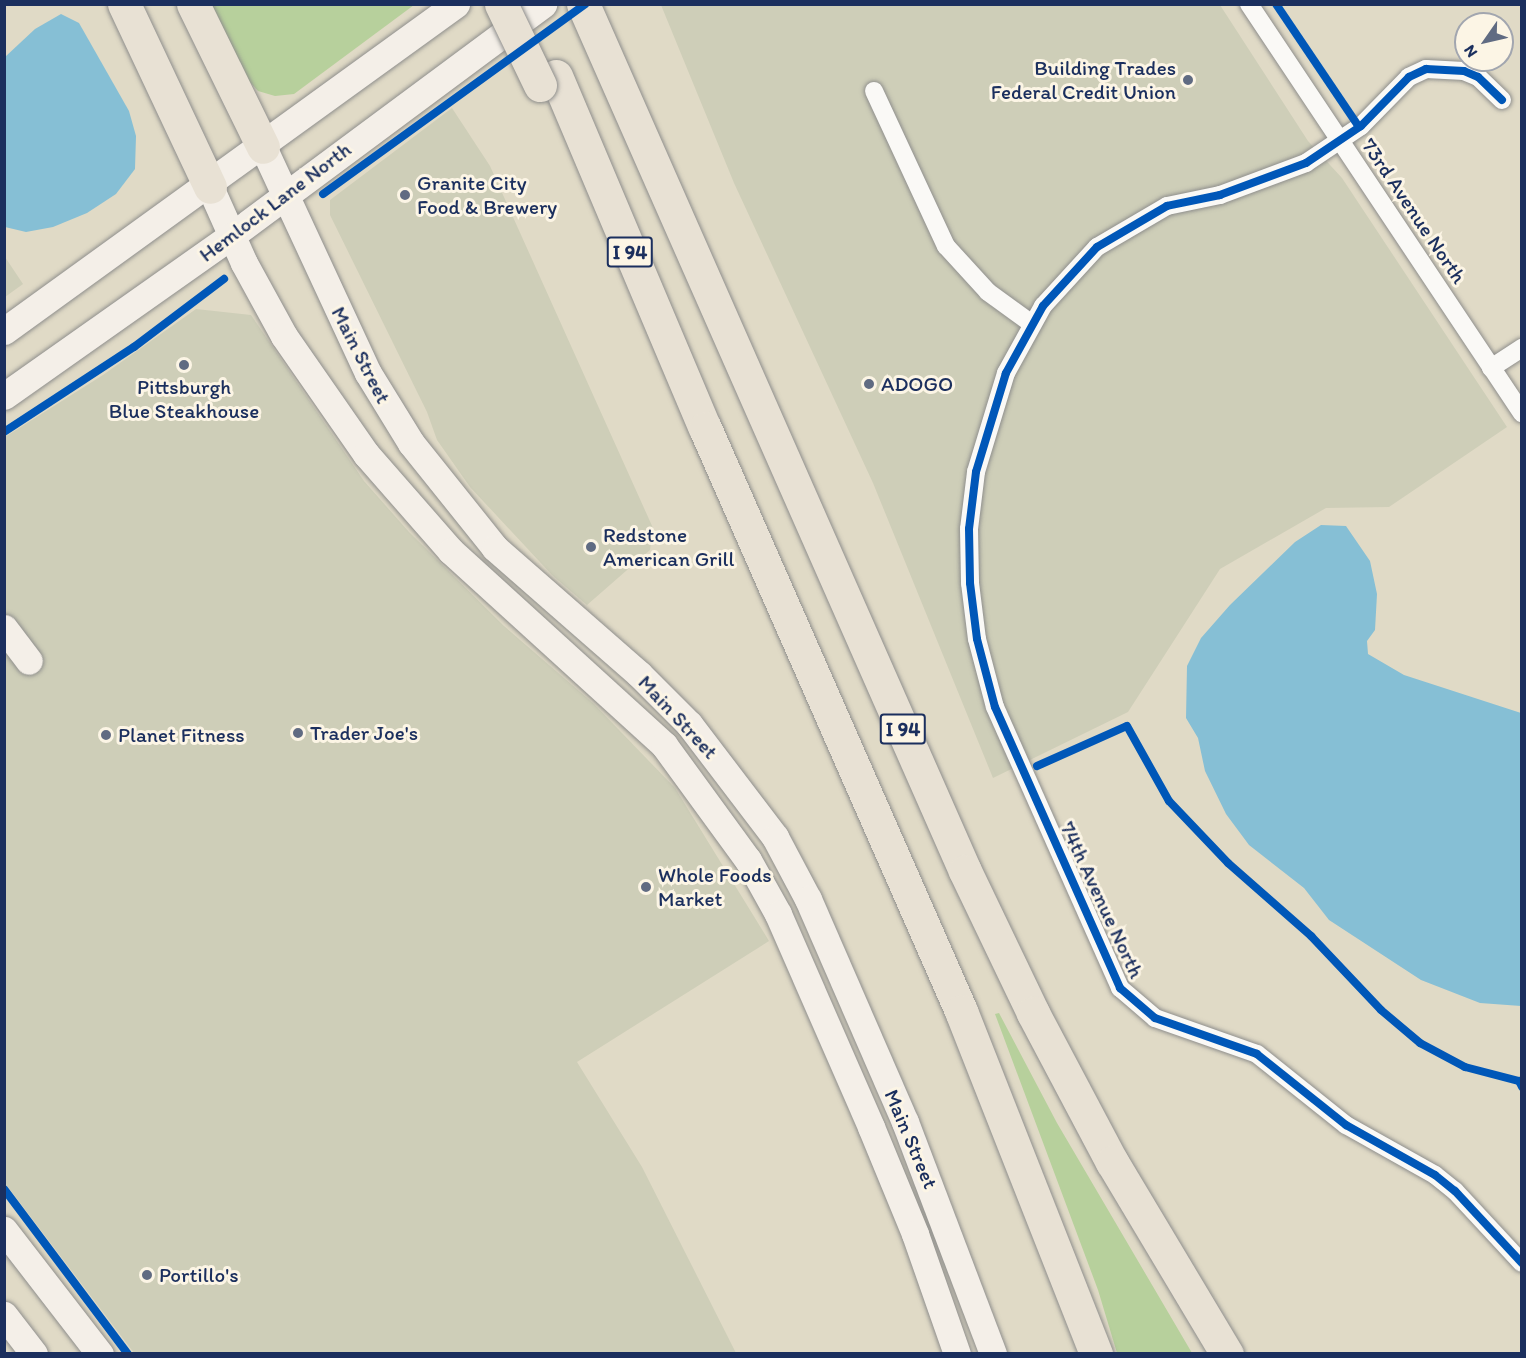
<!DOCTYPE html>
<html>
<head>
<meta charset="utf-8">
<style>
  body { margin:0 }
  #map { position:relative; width:1526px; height:1358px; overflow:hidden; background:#e0dac6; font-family:Itim,sans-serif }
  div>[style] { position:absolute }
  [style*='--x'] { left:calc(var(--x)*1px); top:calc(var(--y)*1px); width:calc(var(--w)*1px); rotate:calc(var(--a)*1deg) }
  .built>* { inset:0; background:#ceceb8 }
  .green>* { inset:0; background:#b7d09c }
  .water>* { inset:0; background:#86bfd5 }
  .roads { filter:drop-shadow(0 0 2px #8e8e8c) drop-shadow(0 0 2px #8e8e8c) }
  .street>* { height:18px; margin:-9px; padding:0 9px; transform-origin:9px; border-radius:9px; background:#faf9f6 }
  .secondary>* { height:27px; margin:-13.5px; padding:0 13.5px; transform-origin:13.5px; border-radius:13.5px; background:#f4efe8 }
  .highway>* { height:33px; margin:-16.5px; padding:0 16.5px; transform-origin:16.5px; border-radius:16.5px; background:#e8e1d4 }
  .bridges { filter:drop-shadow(0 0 2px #8e8e8c) drop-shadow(0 0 2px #8e8e8c) }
  .highway-bridge>* { height:33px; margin:-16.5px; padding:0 16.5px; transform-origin:16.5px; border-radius:16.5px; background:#e8e1d4 }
  .cycleway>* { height:8px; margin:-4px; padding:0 4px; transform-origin:4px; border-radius:4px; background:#0057b8 }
  .dots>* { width:16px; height:16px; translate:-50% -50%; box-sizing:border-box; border:3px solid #fcf5e5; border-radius:50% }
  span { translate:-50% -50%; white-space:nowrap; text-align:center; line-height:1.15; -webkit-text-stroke:6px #fcf5e5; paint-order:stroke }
  .shield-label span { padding:2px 4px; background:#fcf5e5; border:2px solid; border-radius:4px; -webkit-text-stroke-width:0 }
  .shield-label { font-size:20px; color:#1b2f5e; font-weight:700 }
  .poi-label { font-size:21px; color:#1b2f5e }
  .right { translate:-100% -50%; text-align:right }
  .left { translate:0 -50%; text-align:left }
  .street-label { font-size:21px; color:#1b2f5e }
  .frame { position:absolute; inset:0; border:6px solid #1b2f5e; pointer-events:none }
  .north { position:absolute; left:1454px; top:12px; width:60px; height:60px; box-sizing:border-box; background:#fcf5e5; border:2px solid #a2a6af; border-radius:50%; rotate:236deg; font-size:16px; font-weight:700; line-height:24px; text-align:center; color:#1b2f5e }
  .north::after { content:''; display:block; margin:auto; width:21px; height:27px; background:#606b82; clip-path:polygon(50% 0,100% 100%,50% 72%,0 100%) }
</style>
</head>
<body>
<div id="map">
  <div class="built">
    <div style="clip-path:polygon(661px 5px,1220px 5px,1308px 141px,1342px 178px,1507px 427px,1389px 507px,1326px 508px,1220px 569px,1128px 712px,993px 778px,873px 483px,734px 183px)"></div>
    <div style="clip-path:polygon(452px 108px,490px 166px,653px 528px,650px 550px,587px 605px,552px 575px,470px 487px,437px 440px,427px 412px,330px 215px,330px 200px)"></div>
    <div style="clip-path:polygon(5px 257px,23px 284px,5px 297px,4px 297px)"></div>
    <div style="clip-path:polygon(196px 309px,251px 315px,364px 481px,409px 532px,504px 626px,594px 704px,675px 788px,769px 941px,577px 1062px,642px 1167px,736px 1353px,134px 1353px,5px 1183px,5px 437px,103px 375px)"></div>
  </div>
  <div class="green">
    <div style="clip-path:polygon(208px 5px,414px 5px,294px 94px,275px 96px,258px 91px,247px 79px)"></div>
    <div style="clip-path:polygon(999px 1013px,1057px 1123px,1192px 1353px,1117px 1353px,1098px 1290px,995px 1014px)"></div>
  </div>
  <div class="water">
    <div style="clip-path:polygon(61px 14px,79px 23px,129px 111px,136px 136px,135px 169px,116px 194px,87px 213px,53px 227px,26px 232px,5px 227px,5px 57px,35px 29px)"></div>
    <div style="clip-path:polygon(1321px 525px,1346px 526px,1370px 561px,1377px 594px,1375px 630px,1367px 641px,1368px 654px,1404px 675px,1521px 713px,1521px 1006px,1480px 1003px,1421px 980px,1329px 920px,1304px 888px,1249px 845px,1226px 814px,1205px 771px,1198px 738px,1186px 718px,1187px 666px,1201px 638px,1230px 605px,1295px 542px)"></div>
  </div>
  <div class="roads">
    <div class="street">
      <div style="--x:1249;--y:4;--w:492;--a:56.3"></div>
      <div style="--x:874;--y:91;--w:171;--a:65.1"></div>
      <div style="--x:946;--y:246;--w:62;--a:47.6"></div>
      <div style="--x:988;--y:292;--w:54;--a:36"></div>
      <div style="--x:1502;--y:100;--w:33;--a:-136"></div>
      <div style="--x:1478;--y:77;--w:15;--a:-157"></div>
      <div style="--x:1464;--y:71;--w:38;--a:-177"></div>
      <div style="--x:1426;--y:69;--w:19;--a:155"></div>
      <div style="--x:1409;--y:77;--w:69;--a:134.4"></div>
      <div style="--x:1361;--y:126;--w:66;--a:146.1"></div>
      <div style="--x:1306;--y:163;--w:92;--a:159.6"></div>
      <div style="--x:1220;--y:195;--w:54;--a:168.3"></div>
      <div style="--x:1167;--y:206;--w:81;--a:149.6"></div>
      <div style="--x:1097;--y:247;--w:80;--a:132.5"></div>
      <div style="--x:1043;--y:306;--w:77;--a:118.9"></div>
      <div style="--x:1006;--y:373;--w:103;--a:106.9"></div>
      <div style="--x:976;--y:472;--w:57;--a:97"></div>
      <div style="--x:969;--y:529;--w:54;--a:88.9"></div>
      <div style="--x:970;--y:583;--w:56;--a:82.9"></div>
      <div style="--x:977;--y:639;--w:70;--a:75.2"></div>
      <div style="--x:995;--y:707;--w:308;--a:66"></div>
      <div style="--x:1120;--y:988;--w:46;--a:40.6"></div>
      <div style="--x:1155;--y:1018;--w:108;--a:19.4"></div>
      <div style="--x:1257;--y:1054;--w:114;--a:38.6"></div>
      <div style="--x:1346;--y:1125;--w:102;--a:29.3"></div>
      <div style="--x:1435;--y:1175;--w:26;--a:39"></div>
      <div style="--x:1455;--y:1191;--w:98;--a:47.1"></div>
      <div style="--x:1491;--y:368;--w:37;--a:-33"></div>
    </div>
    <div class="secondary">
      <div style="--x:263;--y:147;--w:249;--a:65.1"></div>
      <div style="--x:368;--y:373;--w:82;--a:58.4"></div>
      <div style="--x:411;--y:443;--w:134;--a:51.3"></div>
      <div style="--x:495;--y:548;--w:191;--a:41.2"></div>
      <div style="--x:639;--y:674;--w:71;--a:45"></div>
      <div style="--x:689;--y:724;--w:142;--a:52.7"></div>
      <div style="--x:775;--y:837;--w:70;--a:62"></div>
      <div style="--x:808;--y:899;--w:243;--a:66.5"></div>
      <div style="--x:905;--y:1122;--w:248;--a:69.2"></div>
      <div style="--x:210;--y:187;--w:83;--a:65.9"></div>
      <div style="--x:244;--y:263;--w:83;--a:61.3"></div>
      <div style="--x:284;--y:336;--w:144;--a:55.2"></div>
      <div style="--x:366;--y:454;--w:129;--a:48.8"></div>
      <div style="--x:451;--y:551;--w:288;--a:42.3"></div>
      <div style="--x:664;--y:745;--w:142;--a:53.9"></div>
      <div style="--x:748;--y:860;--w:62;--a:60.9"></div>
      <div style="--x:778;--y:914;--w:232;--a:66.4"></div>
      <div style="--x:871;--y:1127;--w:116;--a:67.6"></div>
      <div style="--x:915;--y:1234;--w:127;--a:70.7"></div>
      <div style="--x:4;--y:331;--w:558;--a:-35.88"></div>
      <div style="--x:4;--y:396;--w:278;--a:-35.2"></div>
      <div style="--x:231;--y:236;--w:389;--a:-36.6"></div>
      <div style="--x:4;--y:628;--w:41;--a:52.9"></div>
      <div style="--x:4;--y:1230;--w:157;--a:52.3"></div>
      <div style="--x:4;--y:1315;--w:49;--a:52.4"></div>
    </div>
    <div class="highway">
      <div style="--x:124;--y:4;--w:202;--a:64.8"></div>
      <div style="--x:193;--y:4;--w:159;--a:63.9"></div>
      <div style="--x:583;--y:4;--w:947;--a:66.22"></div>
      <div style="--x:965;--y:871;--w:157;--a:64.4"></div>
      <div style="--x:1033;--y:1013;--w:169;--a:62.1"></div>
      <div style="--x:1112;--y:1162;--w:224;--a:59.1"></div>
      <div style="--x:556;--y:76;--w:382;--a:67.1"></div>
      <div style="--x:705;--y:428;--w:637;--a:66.29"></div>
      <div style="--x:961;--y:1011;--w:369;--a:68.5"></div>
    </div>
  </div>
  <div class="bridges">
    <div class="highway-bridge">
      <div style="--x:501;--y:4;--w:90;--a:64.3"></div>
    </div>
  </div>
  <div class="cycleway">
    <div style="--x:1276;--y:4;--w:148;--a:56"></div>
    <div style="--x:1502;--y:100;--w:33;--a:-136"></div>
    <div style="--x:1478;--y:77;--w:15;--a:-157"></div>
    <div style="--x:1464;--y:71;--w:38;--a:-177"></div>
    <div style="--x:1426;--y:69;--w:19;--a:155"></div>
    <div style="--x:1409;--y:77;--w:69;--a:134.4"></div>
    <div style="--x:1361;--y:126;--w:66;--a:146.1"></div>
    <div style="--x:1306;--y:163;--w:92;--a:159.6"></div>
    <div style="--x:1220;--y:195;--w:54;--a:168.3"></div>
    <div style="--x:1167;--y:206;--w:81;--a:149.6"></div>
    <div style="--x:1097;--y:247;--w:80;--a:132.5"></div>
    <div style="--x:1043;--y:306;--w:77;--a:118.9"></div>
    <div style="--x:1006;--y:373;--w:103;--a:106.9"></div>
    <div style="--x:976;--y:472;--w:57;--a:97"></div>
    <div style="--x:969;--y:529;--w:54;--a:88.9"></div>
    <div style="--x:970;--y:583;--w:56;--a:82.9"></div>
    <div style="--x:977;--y:639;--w:70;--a:75.2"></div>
    <div style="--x:995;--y:707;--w:308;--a:66"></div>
    <div style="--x:1120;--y:988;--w:46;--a:40.6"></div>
    <div style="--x:1155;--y:1018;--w:108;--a:19.4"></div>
    <div style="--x:1257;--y:1054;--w:114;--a:38.6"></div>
    <div style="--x:1346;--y:1125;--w:102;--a:29.3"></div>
    <div style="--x:1435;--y:1175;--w:26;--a:39"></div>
    <div style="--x:1455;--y:1191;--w:98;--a:47.1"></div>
    <div style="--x:323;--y:194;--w:324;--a:-35.9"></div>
    <div style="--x:4;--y:432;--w:155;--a:-33.2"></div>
    <div style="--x:134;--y:347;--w:113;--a:-37.1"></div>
    <div style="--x:1037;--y:766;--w:98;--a:-24"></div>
    <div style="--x:1127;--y:726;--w:86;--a:60.8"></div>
    <div style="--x:1169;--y:801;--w:86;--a:46.4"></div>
    <div style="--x:1228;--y:863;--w:111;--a:41.3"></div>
    <div style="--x:1311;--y:936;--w:102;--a:46.6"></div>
    <div style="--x:1381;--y:1010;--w:51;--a:40.2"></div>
    <div style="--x:1420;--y:1043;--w:51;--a:28.1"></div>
    <div style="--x:1465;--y:1067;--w:56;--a:14.5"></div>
    <div style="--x:1519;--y:1081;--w:7;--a:63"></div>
    <div style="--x:4;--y:1189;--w:206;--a:53.1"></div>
  </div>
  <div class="dots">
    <div style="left:1188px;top:80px;background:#606b82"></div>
    <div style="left:405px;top:195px;background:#606b82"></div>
    <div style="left:184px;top:365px;background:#606b82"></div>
    <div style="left:869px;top:384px;background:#606b82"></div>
    <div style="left:591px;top:547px;background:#606b82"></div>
    <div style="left:298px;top:733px;background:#606b82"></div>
    <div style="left:106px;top:735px;background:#606b82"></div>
    <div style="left:646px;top:887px;background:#606b82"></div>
    <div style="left:147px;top:1275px;background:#606b82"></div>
  </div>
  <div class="shield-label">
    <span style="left:630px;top:252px">I 94</span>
    <span style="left:903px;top:729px">I 94</span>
  </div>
  <div class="poi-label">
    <span class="right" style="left:1176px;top:80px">Building Trades<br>Federal Credit Union</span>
    <span class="left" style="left:417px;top:195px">Granite City<br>Food &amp; Brewery</span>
    <span class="left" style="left:881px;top:384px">ADOGO</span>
    <span style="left:184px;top:399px">Pittsburgh<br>Blue Steakhouse</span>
    <span class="left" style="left:603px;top:547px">Redstone<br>American Grill</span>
    <span class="left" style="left:310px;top:733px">Trader Joe's</span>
    <span class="left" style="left:118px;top:735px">Planet Fitness</span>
    <span class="left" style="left:658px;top:887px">Whole Foods<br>Market</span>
    <span class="left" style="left:159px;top:1275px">Portillo's</span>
  </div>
  <div class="street-label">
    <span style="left:275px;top:202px;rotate:-37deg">Hemlock Lane North</span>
    <span style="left:1414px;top:211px;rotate:56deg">73rd Avenue North</span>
    <span style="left:361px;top:355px;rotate:63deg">Main Street</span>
    <span style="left:678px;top:717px;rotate:47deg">Main Street</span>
    <span style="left:1102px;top:900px;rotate:65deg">74th Avenue North</span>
    <span style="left:911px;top:1139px;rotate:67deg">Main Street</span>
  </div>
  <div class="frame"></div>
  <div class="north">N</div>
</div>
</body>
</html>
